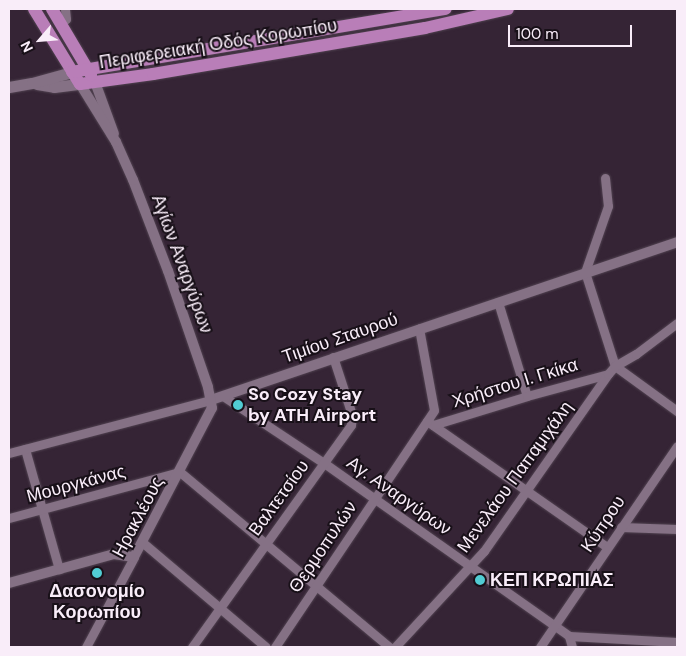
<!DOCTYPE html>
<html>
<head>
<meta charset="utf-8">
<style>
  body { margin:0 }
  #map { position:relative; width:686px; height:656px; overflow:hidden; background:#352435; font-family:"DM Sans",sans-serif }
  div>[style] { position:absolute }
  [style*='--x'] { left:calc(var(--x)*1px); top:calc(var(--y)*1px); width:calc(var(--w)*1px); rotate:calc(var(--a)*1deg) }
  .roads { filter:drop-shadow(0 0 1px #514351) drop-shadow(0 0 1px #514351) }
  .minor>* { height:9px; margin:-4.5px; padding:0 4.5px; transform-origin:4.5px; border-radius:4.5px; background:#857185 }
  .tertiary>* { height:10px; margin:-5px; padding:0 5px; transform-origin:5px; border-radius:5px; background:#857185 }
  .secondary>* { height:11px; margin:-5.5px; padding:0 5.5px; transform-origin:5.5px; border-radius:5.5px; background:#857185 }
  .primary>* { height:12px; margin:-6px; padding:0 6px; transform-origin:6px; border-radius:6px; background:#b97eb8 }
  .dots>* { width:14px; height:14px; translate:-50% -50%; box-sizing:border-box; border:2px solid #181018; border-radius:50% }
  span { translate:-50% -50%; white-space:nowrap; text-align:center; line-height:1.15; -webkit-text-stroke:4px #181018; paint-order:stroke }
  .street-label { font-size:18px; color:#f9edf9 }
  .poi-label { font-size:18px; color:#f9edf9; font-weight:700 }
  .left { translate:0 -50%; text-align:left }
  .frame { position:absolute; inset:0; border:10px solid #f9edf9; pointer-events:none }
  .north { position:absolute; left:15px; top:15px; width:50px; height:50px; -webkit-text-stroke:4px #181018; paint-order:stroke; rotate:243deg; font-size:14px; font-weight:700; line-height:20px; text-align:center; color:#f9edf9 }
  .north::after { content:''; display:block; margin:auto; width:18px; height:22px; background:#f9edf9; clip-path:polygon(50% 0,100% 100%,50% 72%,0 100%) }
  .scale { position:absolute; left:508px; top:25px; width:124px; height:22px; box-sizing:border-box; border:2px solid #f9edf9; border-top:0; padding-left:6px; font-size:15px; line-height:18px; white-space:nowrap; color:#f9edf9; -webkit-text-stroke:4px #181018; paint-order:stroke }
</style>
</head>
<body>
<div id="map">
  <div class="roads">
    <div class="minor">
      <div style="--x:60;--y:23;--w:7;--a:-34"></div>
      <div style="--x:66;--y:19;--w:10;--a:-96"></div>
      <div style="--x:605;--y:178;--w:28;--a:84"></div>
      <div style="--x:608;--y:206;--w:70;--a:109.2"></div>
      <div style="--x:585;--y:272;--w:99;--a:72.3"></div>
      <div style="--x:498;--y:302;--w:98;--a:72.9"></div>
      <div style="--x:615;--y:366;--w:77;--a:36"></div>
      <div style="--x:223;--y:396;--w:121;--a:33.6"></div>
      <div style="--x:324;--y:463;--w:300;--a:35.2"></div>
      <div style="--x:569;--y:636;--w:11;--a:75"></div>
      <div style="--x:427;--y:421;--w:220;--a:35"></div>
      <div style="--x:433;--y:425;--w:98;--a:-17.1"></div>
      <div style="--x:527;--y:396;--w:84;--a:-15.2"></div>
      <div style="--x:25;--y:449;--w:125;--a:74.2"></div>
      <div style="--x:9;--y:453;--w:209;--a:-14.7"></div>
      <div style="--x:9;--y:518;--w:177;--a:-15.1"></div>
      <div style="--x:180;--y:472;--w:273;--a:39.9"></div>
      <div style="--x:621;--y:527;--w:56;--a:2"></div>
      <div style="--x:142;--y:542;--w:162;--a:40.3"></div>
      <div style="--x:569;--y:636;--w:108;--a:3.2"></div>
      <div style="--x:86;--y:647;--w:102;--a:-61.9"></div>
      <div style="--x:192;--y:647;--w:273;--a:-54.4"></div>
      <div style="--x:351;--y:425;--w:10;--a:-84"></div>
      <div style="--x:352;--y:415;--w:61;--a:-108.1"></div>
      <div style="--x:275;--y:647;--w:285;--a:-56.1"></div>
      <div style="--x:434;--y:410;--w:83;--a:-100.4"></div>
      <div style="--x:395;--y:647;--w:131;--a:-47.2"></div>
      <div style="--x:484;--y:551;--w:216;--a:-55"></div>
      <div style="--x:608;--y:374;--w:11;--a:-49"></div>
      <div style="--x:615;--y:366;--w:24;--a:-30"></div>
      <div style="--x:636;--y:354;--w:51;--a:-37.1"></div>
      <div style="--x:540;--y:647;--w:243;--a:-55.7"></div>
    </div>
    <div class="tertiary">
      <div style="--x:95;--y:82;--w:55;--a:69.9"></div>
      <div style="--x:211;--y:400;--w:492;--a:-18.7"></div>
      <div style="--x:9;--y:583;--w:109;--a:-15.4"></div>
      <div style="--x:114;--y:554;--w:20;--a:9"></div>
      <div style="--x:134;--y:557;--w:168;--a:-62.4"></div>
      <div style="--x:212;--y:408;--w:21;--a:-101"></div>
      <div style="--x:208;--y:387;--w:123;--a:-109"></div>
      <div style="--x:168;--y:271;--w:97;--a:-111"></div>
      <div style="--x:133;--y:180;--w:42;--a:-114.1"></div>
      <div style="--x:116;--y:142;--w:68;--a:-121.8"></div>
    </div>
    <div class="secondary">
      <div style="--x:37;--y:84;--w:17;--a:10"></div>
      <div style="--x:54;--y:87;--w:26;--a:-7"></div>
      <div style="--x:9;--y:87;--w:23;--a:-10"></div>
      <div style="--x:32;--y:83;--w:41;--a:-15.4"></div>
    </div>
    <div class="primary">
      <div style="--x:34;--y:9;--w:88;--a:58.5"></div>
      <div style="--x:80;--y:84;--w:74;--a:-7.8"></div>
      <div style="--x:153;--y:74;--w:276;--a:-9.6"></div>
      <div style="--x:425;--y:28;--w:85;--a:-12.9"></div>
      <div style="--x:52;--y:9;--w:77;--a:59.4"></div>
      <div style="--x:72;--y:72;--w:379;--a:-9.6"></div>
    </div>
  </div>
  <div class="dots">
    <div style="left:238px;top:405px;background:#51ccd3"></div>
    <div style="left:97px;top:573px;background:#51ccd3"></div>
    <div style="left:480px;top:580px;background:#51ccd3"></div>
  </div>
  <div class="street-label">
    <span style="left:218px;top:44px;rotate:-9deg">Περιφερειακή Οδός Κορωπίου</span>
    <span style="left:182px;top:264px;rotate:70deg">Αγίων Αναργύρων</span>
    <span style="left:340px;top:338px;rotate:-19deg">Τιμίου Σταυρού</span>
    <span style="left:515px;top:383px;rotate:-17deg">Χρήστου Ι. Γκίκα</span>
    <span style="left:515px;top:477px;rotate:-54deg">Μενελάου Παπαμιχάλη</span>
    <span style="left:76px;top:484px;rotate:-15deg">Μουργκάνας</span>
    <span style="left:399px;top:496px;rotate:35deg">Αγ. Αναργύρων</span>
    <span style="left:279px;top:498px;rotate:-54deg">Βαλτετσίου</span>
    <span style="left:138px;top:517px;rotate:-62deg">Ηρακλέους</span>
    <span style="left:603px;top:524px;rotate:-56deg">Κύπρου</span>
    <span style="left:323px;top:547px;rotate:-56deg">Θερμοπυλών</span>
  </div>
  <div class="poi-label">
    <span class="left" style="left:248px;top:405px">So Cozy Stay<br>by ATH Airport</span>
    <span class="left" style="left:490px;top:580px">ΚΕΠ ΚΡΩΠΙΑΣ</span>
    <span style="left:97px;top:602px">Δασονομίο<br>Κορωπίου</span>
  </div>
  <div class="frame"></div>
  <div class="north">N</div>
  <div class="scale">100 m</div>
</div>
</body>
</html>
